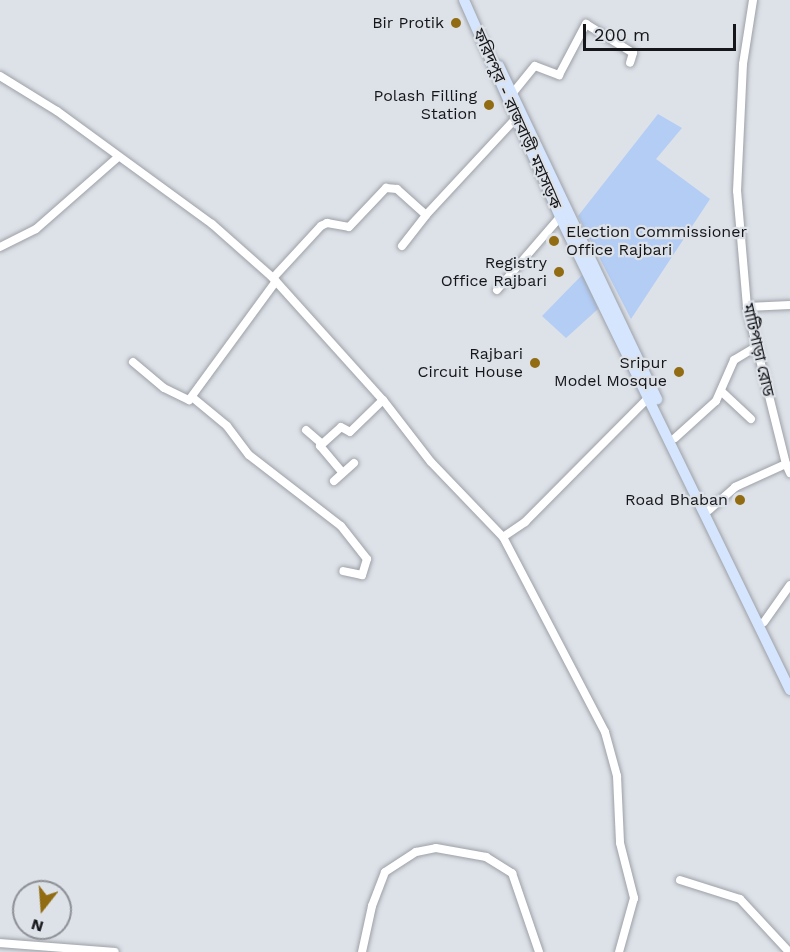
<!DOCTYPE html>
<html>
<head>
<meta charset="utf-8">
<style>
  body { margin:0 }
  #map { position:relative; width:790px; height:952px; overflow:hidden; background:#dde1e8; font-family:"Work Sans","Noto Sans Bengali",sans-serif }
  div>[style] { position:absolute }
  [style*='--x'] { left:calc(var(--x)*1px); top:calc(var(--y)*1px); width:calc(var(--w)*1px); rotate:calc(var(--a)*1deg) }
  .green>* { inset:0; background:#b3cdf5 }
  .roads { filter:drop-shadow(0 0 2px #9da1a7) drop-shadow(0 0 2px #9da1a7) }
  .minor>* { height:8px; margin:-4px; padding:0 4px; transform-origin:4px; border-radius:4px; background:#fff }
  .major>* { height:10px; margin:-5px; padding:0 5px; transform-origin:5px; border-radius:5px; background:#d5e5fd }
  .dots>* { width:16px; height:16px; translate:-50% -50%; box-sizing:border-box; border:3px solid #dde1e8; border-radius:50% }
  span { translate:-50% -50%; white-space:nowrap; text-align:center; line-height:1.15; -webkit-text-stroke:4.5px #dde1e8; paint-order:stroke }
  .poi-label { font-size:16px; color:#151619 }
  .right { translate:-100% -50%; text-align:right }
  .left { translate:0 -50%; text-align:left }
  .street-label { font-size:16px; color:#151619 }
  .north { position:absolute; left:12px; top:880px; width:60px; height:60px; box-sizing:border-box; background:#dde1e8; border:2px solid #8d9095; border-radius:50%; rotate:197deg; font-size:16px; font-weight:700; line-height:24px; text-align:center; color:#151619 }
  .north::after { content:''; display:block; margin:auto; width:21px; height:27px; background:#916c12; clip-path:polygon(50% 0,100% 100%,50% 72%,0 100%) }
  .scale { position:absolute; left:583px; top:24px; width:153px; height:27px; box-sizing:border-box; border:3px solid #151619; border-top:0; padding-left:8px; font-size:18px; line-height:21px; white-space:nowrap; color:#151619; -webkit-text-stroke:4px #dde1e8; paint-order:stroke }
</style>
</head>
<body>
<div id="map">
  <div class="green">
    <div style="clip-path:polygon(658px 114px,682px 128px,656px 159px,710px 199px,631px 319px,578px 216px)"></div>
    <div style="clip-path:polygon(583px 274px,598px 309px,566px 338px,542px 316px)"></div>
  </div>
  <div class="roads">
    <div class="minor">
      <div style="--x:0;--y:76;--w:67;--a:31.6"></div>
      <div style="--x:57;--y:111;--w:192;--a:36.1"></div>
      <div style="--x:212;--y:224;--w:81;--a:41.5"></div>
      <div style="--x:273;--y:278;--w:164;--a:48"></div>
      <div style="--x:383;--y:400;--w:78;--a:52.3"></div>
      <div style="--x:431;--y:462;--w:104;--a:46.2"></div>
      <div style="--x:503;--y:537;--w:220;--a:62.4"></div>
      <div style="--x:605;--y:732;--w:46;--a:74.7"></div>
      <div style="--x:617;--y:776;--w:67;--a:87.4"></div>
      <div style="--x:620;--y:843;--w:57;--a:75.7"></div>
      <div style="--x:634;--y:898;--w:56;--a:105.5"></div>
      <div style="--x:512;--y:94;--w:36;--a:-51"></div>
      <div style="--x:535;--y:66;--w:26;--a:21"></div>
      <div style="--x:559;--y:75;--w:58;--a:-62.1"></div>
      <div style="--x:586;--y:24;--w:55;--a:31.7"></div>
      <div style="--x:633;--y:53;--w:10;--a:107"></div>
      <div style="--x:402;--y:246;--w:39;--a:-52"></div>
      <div style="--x:0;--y:247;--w:40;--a:-26.6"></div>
      <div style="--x:36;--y:229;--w:108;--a:-41.2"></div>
      <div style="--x:273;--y:278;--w:71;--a:-47.3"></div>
      <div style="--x:321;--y:226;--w:7;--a:-27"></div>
      <div style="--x:327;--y:223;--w:22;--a:10"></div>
      <div style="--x:349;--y:227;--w:54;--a:-46.5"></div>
      <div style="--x:386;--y:188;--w:11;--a:5"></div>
      <div style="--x:397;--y:189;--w:39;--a:42"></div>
      <div style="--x:426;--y:215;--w:135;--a:-47.1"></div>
      <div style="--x:497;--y:290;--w:96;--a:-49.2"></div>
      <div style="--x:747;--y:307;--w:43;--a:-2.7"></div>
      <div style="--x:133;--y:362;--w:40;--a:40"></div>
      <div style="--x:164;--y:388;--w:28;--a:26"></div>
      <div style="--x:189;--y:400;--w:147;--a:-53.8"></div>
      <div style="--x:721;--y:391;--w:41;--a:43"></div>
      <div style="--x:192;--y:397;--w:45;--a:39.6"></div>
      <div style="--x:227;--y:426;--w:36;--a:53"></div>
      <div style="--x:249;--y:455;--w:116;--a:37.7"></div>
      <div style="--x:341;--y:526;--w:42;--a:51.8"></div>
      <div style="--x:367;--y:559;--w:17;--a:107"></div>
      <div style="--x:362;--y:575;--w:19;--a:-168"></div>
      <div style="--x:306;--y:430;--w:21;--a:41"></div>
      <div style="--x:675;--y:438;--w:55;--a:-42.1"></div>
      <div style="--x:716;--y:401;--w:45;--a:-66.3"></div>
      <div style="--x:734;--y:360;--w:26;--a:-31"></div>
      <div style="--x:786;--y:464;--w:10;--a:66"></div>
      <div style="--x:342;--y:472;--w:34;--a:-130"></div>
      <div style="--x:320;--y:446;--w:28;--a:-42"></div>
      <div style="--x:341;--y:427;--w:10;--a:29"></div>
      <div style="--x:350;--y:432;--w:46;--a:-44.1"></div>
      <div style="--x:334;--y:481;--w:27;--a:-42"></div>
      <div style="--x:709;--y:510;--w:35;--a:-41"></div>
      <div style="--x:735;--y:487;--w:56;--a:-24.3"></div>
      <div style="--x:786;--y:464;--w:162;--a:-104"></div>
      <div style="--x:747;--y:307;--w:116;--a:-94.9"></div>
      <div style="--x:737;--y:191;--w:127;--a:-87.3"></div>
      <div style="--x:743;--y:64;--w:65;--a:-81.1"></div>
      <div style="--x:503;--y:537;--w:27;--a:-34"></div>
      <div style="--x:525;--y:522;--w:175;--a:-45.2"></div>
      <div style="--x:764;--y:622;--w:45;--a:-54.9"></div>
      <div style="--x:680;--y:880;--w:63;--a:17.6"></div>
      <div style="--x:740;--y:899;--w:72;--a:47.2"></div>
      <div style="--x:0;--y:943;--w:115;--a:4.5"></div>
      <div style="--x:362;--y:952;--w:47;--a:-77.7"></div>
      <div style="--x:372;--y:906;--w:36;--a:-69"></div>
      <div style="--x:385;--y:872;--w:37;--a:-33"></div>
      <div style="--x:416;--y:852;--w:20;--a:-11"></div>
      <div style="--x:436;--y:848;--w:51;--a:10.2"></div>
      <div style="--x:486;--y:857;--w:31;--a:32"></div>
      <div style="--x:512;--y:873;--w:83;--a:71.1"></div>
    </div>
    <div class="major">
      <div style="--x:464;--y:0;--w:237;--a:66.1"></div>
      <div style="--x:560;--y:217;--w:526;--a:64.07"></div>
      <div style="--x:499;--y:66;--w:369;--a:64.6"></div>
    </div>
  </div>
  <div class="dots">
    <div style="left:456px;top:23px;background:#916c12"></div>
    <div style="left:489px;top:105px;background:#916c12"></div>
    <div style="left:554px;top:241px;background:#916c12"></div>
    <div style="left:559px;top:272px;background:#916c12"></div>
    <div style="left:535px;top:363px;background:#916c12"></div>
    <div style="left:679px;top:372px;background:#916c12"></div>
    <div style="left:740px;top:500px;background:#916c12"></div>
  </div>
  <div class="poi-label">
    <span class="right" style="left:444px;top:23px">Bir Protik</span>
    <span class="right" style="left:477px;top:105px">Polash Filling<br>Station</span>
    <span class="left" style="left:566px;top:241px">Election Commissioner<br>Office Rajbari</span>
    <span class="right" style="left:547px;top:272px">Registry<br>Office Rajbari</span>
    <span class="right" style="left:523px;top:363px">Rajbari<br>Circuit House</span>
    <span class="right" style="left:667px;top:372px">Sripur<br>Model Mosque</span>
    <span class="right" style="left:728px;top:500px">Road Bhaban</span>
  </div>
  <div class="street-label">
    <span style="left:517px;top:119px;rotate:66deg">ফরিদপুর - রাজবাড়ী মহাসড়ক</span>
    <span style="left:758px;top:350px;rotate:77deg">মাটিপাড়া রোড</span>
  </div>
  <div class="north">N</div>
  <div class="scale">200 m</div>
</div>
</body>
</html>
